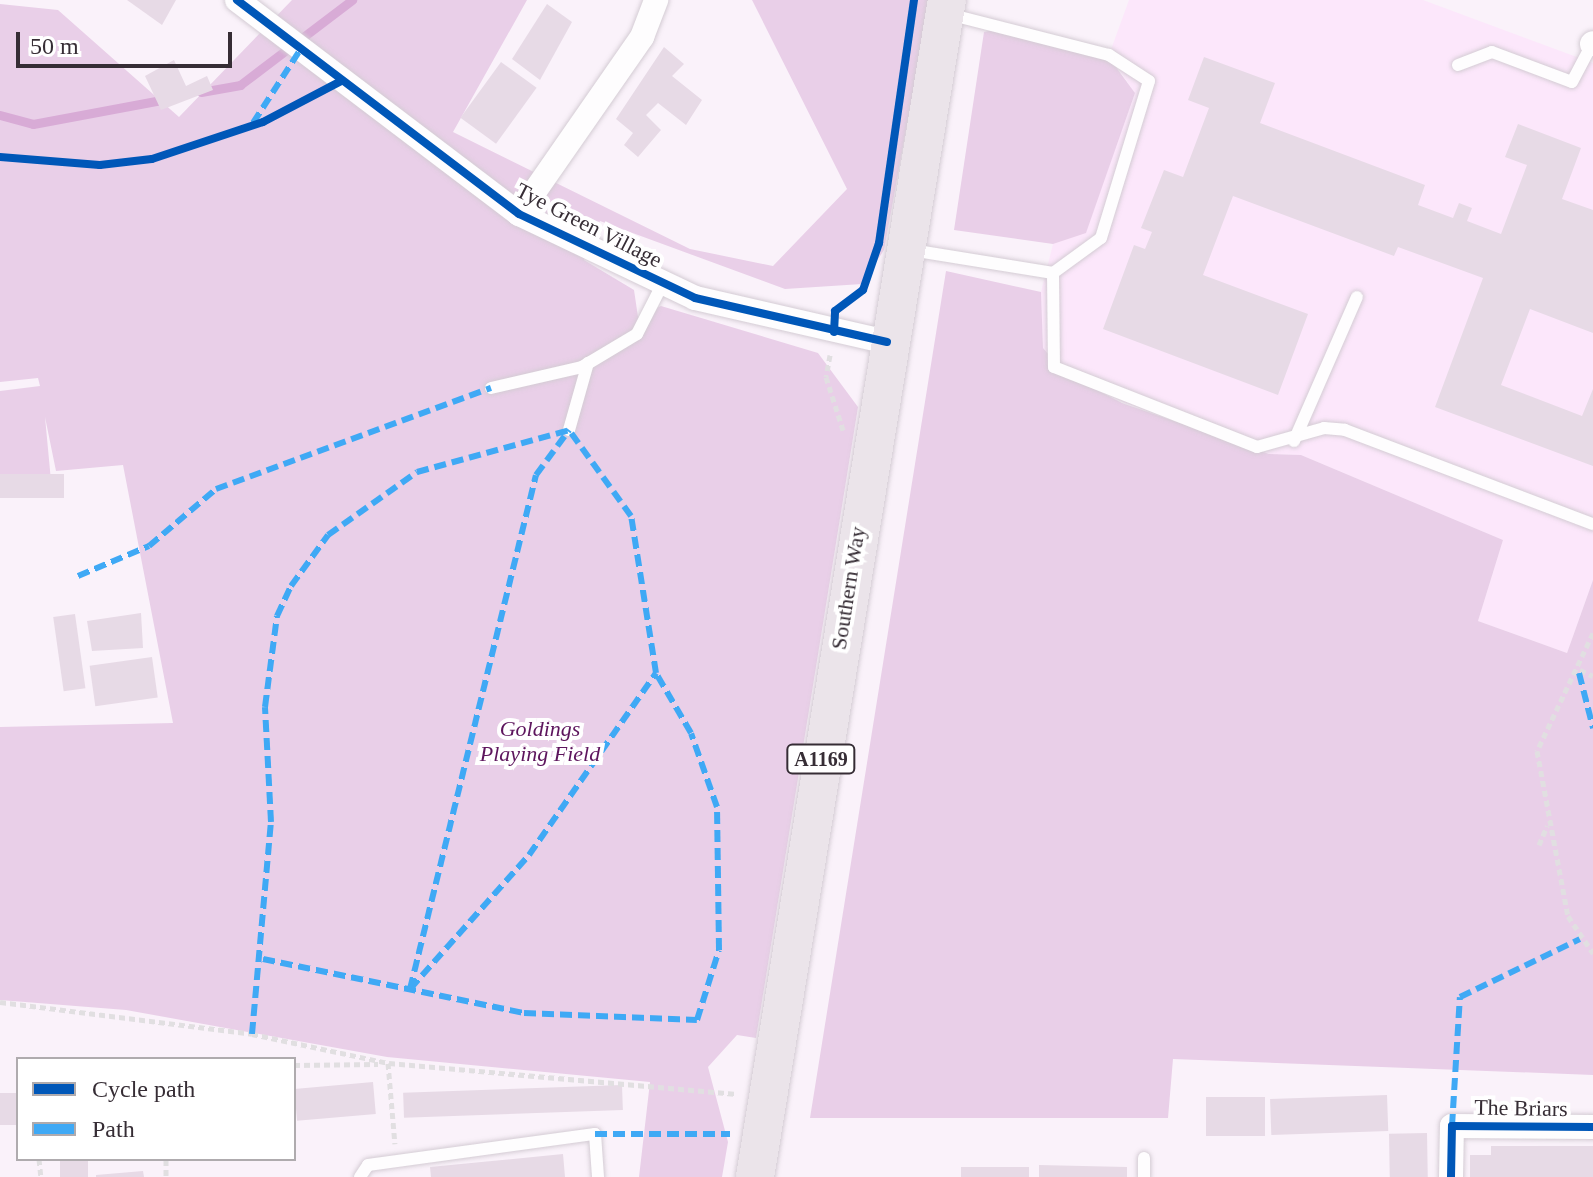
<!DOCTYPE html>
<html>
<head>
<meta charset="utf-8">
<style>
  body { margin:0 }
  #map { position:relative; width:1593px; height:1177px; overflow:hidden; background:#faf2fa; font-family:"Times New Roman",serif }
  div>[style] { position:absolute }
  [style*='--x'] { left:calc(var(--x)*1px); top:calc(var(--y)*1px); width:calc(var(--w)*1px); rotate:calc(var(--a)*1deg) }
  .built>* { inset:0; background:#fce7fb }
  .green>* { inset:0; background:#e9cfe8 }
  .stream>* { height:9px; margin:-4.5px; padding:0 4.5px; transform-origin:4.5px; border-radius:4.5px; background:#d8abd6 }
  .building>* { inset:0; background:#e7dae6; transform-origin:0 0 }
  .path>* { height:5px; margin-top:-2.5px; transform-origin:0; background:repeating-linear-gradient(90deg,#e1dfe1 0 6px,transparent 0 10px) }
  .roads { filter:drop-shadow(0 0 2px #d4ccd4) drop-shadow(0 0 2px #d4ccd4) }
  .lane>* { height:12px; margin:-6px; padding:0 6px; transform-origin:6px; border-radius:6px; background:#fefdfe }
  .street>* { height:24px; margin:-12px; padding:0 12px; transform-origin:12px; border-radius:12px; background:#fefdfe }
  .primary>* { height:38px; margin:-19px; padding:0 19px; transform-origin:19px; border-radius:19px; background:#ebe4ea }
  .quiet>* { height:6px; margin-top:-3px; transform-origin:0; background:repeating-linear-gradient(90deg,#3fa9f5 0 12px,transparent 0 18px) }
  .cycleway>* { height:8px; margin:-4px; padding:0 4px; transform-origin:4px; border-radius:4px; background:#0057b8 }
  span { translate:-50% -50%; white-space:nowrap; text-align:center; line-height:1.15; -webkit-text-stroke:8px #fff; paint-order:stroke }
  .shield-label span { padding:2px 6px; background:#fff; border:2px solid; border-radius:6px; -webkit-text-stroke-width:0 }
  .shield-label { font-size:20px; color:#362d35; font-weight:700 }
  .street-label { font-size:22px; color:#362d35 }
  .park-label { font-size:22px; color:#5d155d; font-style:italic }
  .legend { position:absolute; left:16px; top:1057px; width:280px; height:104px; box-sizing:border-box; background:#fff; border:2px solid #afabae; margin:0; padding:10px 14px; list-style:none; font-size:24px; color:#362d35 }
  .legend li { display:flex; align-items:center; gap:16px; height:40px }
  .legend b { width:40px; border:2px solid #afabae }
  .scale { position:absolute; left:16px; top:32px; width:216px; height:36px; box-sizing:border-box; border:4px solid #362d35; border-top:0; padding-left:10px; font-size:24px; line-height:28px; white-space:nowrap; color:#362d35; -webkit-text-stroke:6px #fff; paint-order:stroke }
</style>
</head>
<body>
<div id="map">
  <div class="built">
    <div style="clip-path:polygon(1129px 0,1423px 0,1593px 63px,1593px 580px,1567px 653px,1478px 621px,1503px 540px,1301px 455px,1270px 454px,1125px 403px,1067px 376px,1043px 348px,1041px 292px,1053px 244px,1086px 232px,1135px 93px,1109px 55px)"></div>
  </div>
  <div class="green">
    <div style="clip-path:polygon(292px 0,527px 0,453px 132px,690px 249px,773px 266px,847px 189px,752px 0,930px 0,884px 250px,862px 284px,785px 289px,600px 221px,584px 260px,634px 290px,638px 317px,661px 306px,818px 353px,858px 407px,756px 1038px,737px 1035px,708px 1067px,728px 1142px,722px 1177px,639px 1177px,650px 1082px,387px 1057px,126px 1010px,0 1000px,0 727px,173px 723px,123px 465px,56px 471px,45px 417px,51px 481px,0 487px,0 391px,40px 386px,38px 378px,0 382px,0 4px,58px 10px,179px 117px)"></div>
    <div style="clip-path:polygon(1001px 28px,1110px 59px,1135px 93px,1086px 233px,1053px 244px,954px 230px,984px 32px)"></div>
    <div style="clip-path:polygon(946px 271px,1041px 292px,1043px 348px,1066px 374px,1122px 403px,1269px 454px,1301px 455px,1503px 540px,1478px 621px,1567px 653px,1593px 580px,1593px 1075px,1173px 1059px,1168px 1118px,810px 1118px)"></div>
  </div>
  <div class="stream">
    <div style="--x:201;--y:92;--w:40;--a:-10"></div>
    <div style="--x:240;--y:85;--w:141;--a:-37.2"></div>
    <div style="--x:0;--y:115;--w:34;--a:15"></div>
    <div style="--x:33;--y:124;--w:136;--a:-10.6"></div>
  </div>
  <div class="building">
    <div style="clip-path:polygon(127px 0,176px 0,162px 25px)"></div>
    <div style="clip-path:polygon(547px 4px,572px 22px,540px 80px,512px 59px)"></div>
    <div style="clip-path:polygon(664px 47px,684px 64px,672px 76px,702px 100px,686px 125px,658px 103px,646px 115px,661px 130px,638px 157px,624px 145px,633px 133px,616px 119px)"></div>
    <div style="clip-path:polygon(1204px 57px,1275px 83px,1260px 123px,1425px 185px,1418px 205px,1453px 218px,1459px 203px,1472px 208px,1467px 221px,1501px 234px,1527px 165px,1505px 157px,1518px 124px,1581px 148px,1562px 199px,1593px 210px,1593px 333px,1530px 309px,1501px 385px,1582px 416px,1593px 389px,1593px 466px,1435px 407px,1483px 278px,1398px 247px,1394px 256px,1233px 196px,1203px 275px,1308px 314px,1278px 395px,1103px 329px,1134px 245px,1145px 249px,1152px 232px,1141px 228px,1164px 170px,1183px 177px,1209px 108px,1188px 100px)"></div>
    <div style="clip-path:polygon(174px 60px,186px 86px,207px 76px,213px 90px,161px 110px,145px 76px)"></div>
    <div style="left:501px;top:62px;width:44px;height:69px;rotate:36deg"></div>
    <div style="left:64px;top:474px;width:24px;height:64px;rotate:90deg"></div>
    <div style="clip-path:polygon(141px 613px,143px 648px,92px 651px,87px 621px)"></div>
    <div style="left:75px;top:614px;width:75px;height:22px;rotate:82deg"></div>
    <div style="left:152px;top:657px;width:41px;height:63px;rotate:82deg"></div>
    <div style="left:373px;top:1082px;width:32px;height:79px;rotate:85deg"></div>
    <div style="left:622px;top:1085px;width:25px;height:219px;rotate:88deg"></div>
    <div style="left:18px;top:1093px;width:32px;height:18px;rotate:90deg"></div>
    <div style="left:1387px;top:1095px;width:36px;height:117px;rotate:88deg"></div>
    <div style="left:1206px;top:1097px;width:59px;height:39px"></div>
    <div style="left:1427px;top:1133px;width:44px;height:38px;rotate:89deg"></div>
    <div style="clip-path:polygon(1491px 1146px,1593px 1146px,1593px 1177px,1470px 1177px,1470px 1155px,1491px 1155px)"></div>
    <div style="clip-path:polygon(563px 1154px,565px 1177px,431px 1177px,430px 1167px)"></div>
    <div style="left:60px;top:1159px;width:28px;height:18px"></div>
    <div style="clip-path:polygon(1039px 1165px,1127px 1167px,1127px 1177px,1039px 1177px)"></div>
    <div style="left:1029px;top:1167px;width:10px;height:68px;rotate:90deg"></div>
    <div style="clip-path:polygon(143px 1171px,144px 1177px,96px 1177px,96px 1175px)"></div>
  </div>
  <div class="path">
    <div style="--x:830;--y:355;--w:22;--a:100"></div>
    <div style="--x:826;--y:377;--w:56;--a:72.2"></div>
    <div style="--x:1593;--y:633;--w:131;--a:115.4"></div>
    <div style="--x:1537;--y:751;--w:168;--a:79.4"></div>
    <div style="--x:1568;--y:916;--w:45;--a:56"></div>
    <div style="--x:1580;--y:670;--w:14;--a:25"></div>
    <div style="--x:1539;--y:845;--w:21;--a:-67"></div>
    <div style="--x:0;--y:1002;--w:254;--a:7.2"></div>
    <div style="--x:252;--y:1034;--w:140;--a:12"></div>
    <div style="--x:389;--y:1063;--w:349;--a:5.1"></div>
    <div style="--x:388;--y:1063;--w:81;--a:85.1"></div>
    <div style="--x:294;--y:1065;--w:84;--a:-0.7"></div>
    <div style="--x:39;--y:1159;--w:18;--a:84"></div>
    <div style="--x:166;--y:1159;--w:18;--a:90"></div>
  </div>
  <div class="roads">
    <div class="lane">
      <div style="--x:1458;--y:65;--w:36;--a:-21"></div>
      <div style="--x:1492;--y:52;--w:85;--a:20.6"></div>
      <div style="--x:1572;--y:82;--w:43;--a:-62.2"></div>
      <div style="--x:911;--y:250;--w:144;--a:9.2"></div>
      <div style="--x:1053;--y:273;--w:59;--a:-36.1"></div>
      <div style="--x:1101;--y:238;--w:164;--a:-73"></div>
      <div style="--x:1149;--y:81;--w:48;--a:-147"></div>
      <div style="--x:1109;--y:55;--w:166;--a:-165.7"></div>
      <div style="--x:1053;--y:273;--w:94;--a:89.4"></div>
      <div style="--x:1054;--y:367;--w:218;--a:21.5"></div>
      <div style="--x:1257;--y:447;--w:70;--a:-15.8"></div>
      <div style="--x:1324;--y:428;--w:21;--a:5"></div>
      <div style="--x:1345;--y:430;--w:265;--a:20.8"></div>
      <div style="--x:491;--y:388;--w:93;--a:-13"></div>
      <div style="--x:582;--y:367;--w:64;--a:-31"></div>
      <div style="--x:637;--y:334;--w:57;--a:-63"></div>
      <div style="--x:569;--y:430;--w:70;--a:-74.2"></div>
      <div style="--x:1294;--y:441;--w:157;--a:-66.4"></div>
      <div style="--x:360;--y:1177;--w:14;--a:-56"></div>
      <div style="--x:368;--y:1165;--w:229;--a:-7.8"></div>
      <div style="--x:595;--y:1134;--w:43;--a:86"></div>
      <div style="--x:1144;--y:1177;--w:19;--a:-90"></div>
    </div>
    <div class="street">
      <div style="--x:237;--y:0;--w:354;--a:37.2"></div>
      <div style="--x:519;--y:214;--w:195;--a:25.5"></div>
      <div style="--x:695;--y:298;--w:197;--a:12.9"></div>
      <div style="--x:1592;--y:44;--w:1;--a:-45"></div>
      <div style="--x:519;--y:214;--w:216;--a:-55.2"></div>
      <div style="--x:642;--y:37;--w:40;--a:-69"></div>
      <div style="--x:1451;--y:1177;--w:51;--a:-88.9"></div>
      <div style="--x:1452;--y:1126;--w:141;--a:0.4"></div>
    </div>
    <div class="primary">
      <div style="--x:755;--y:1177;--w:1193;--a:-80.74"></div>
    </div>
  </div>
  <div class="quiet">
    <div style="--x:253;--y:123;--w:87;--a:-57.2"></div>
    <div style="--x:78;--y:576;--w:77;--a:-22.9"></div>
    <div style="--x:149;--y:546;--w:88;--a:-40.4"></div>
    <div style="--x:216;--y:489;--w:293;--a:-20.2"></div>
    <div style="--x:1579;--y:673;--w:57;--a:75.7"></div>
    <div style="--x:263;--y:959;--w:267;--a:11.7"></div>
    <div style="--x:524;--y:1013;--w:173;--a:2.3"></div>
    <div style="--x:697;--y:1020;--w:73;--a:-72.6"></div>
    <div style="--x:719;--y:950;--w:143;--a:-90.8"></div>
    <div style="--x:717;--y:807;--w:78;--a:-109.4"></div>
    <div style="--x:691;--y:733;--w:69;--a:-120.3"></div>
    <div style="--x:656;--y:673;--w:159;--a:-99"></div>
    <div style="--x:631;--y:516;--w:106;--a:-125.8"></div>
    <div style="--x:410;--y:989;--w:529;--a:-76.23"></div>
    <div style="--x:536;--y:475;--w:56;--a:-53.7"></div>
    <div style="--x:410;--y:989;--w:179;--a:-48.4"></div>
    <div style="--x:529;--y:855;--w:222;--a:-55.1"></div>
    <div style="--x:252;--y:1034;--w:213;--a:-84.9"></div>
    <div style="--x:271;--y:822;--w:115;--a:-93"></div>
    <div style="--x:265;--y:707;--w:92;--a:-82.5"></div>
    <div style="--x:277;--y:616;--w:33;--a:-65"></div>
    <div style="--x:291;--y:586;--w:63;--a:-54"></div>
    <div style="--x:328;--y:535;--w:109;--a:-35.3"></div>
    <div style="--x:417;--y:472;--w:158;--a:-15.4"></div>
    <div style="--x:1452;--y:1126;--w:129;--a:-86.5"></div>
    <div style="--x:1460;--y:997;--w:133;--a:-25.8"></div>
    <div style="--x:595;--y:1134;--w:135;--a:0"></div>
  </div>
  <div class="cycleway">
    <div style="--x:237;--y:0;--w:354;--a:37.2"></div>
    <div style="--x:519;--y:214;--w:195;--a:25.5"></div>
    <div style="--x:695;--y:298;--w:197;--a:12.9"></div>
    <div style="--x:0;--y:157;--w:100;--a:4.6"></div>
    <div style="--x:100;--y:165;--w:52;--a:-6.6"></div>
    <div style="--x:152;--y:159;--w:117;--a:-18.4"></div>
    <div style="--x:263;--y:122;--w:88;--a:-27.7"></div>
    <div style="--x:834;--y:332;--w:21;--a:-87"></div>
    <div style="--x:835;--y:311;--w:35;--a:-37"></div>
    <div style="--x:863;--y:290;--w:50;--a:-71.2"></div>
    <div style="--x:879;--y:243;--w:246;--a:-81.8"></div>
    <div style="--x:1451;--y:1177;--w:51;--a:-88.9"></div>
    <div style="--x:1452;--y:1126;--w:141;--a:0.4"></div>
  </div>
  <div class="shield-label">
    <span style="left:821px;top:759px">A1169</span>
  </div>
  <div class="street-label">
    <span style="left:589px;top:225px;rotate:27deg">Tye Green Village</span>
    <span style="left:848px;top:588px;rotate:-81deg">Southern Way</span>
    <span style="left:1521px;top:1108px;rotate:1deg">The Briars</span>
  </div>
  <div class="park-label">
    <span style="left:540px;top:741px">Goldings<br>Playing Field</span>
  </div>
  <ul class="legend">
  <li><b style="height:10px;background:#0057b8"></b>Cycle path</li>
  <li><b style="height:10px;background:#3fa9f5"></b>Path</li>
  </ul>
  <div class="scale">50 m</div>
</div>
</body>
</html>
